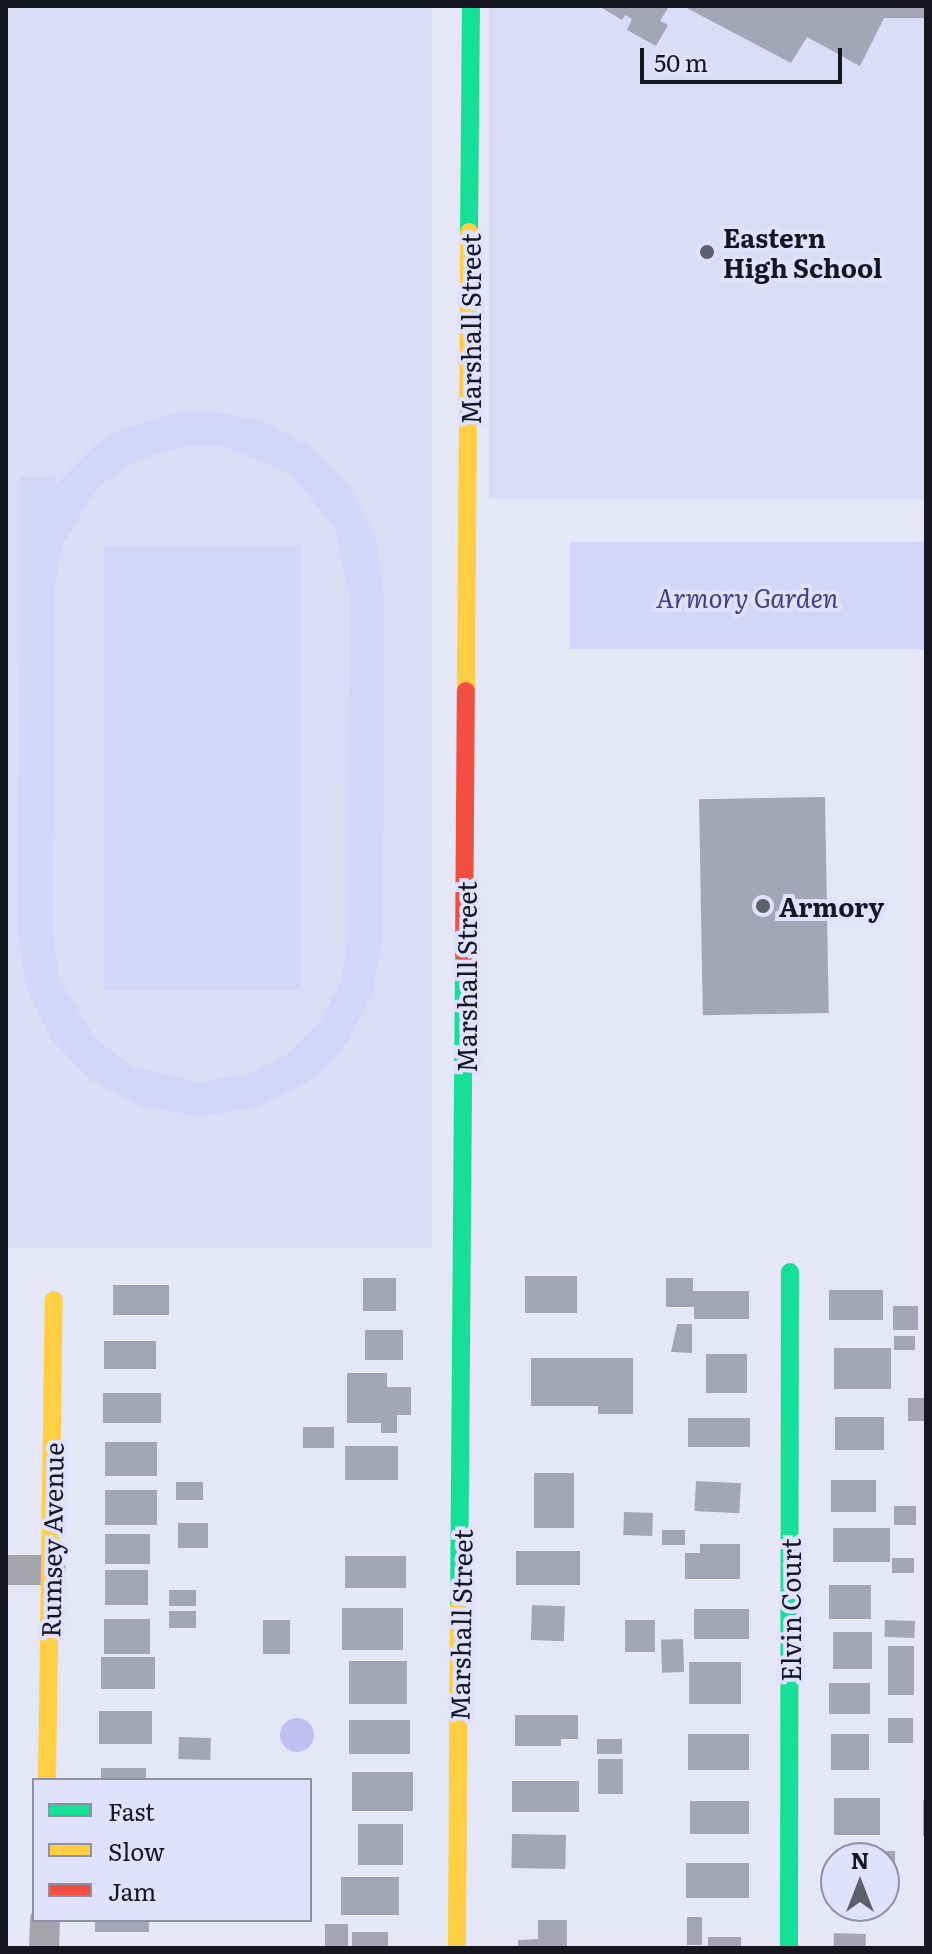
<!DOCTYPE html>
<html>
<head>
<meta charset="utf-8">
<style>
  body { margin:0 }
  #map { position:relative; width:932px; height:1954px; overflow:hidden; background:#e6e7f6; font-family:Literata,serif }
  div>[style] { position:absolute }
  [style*='--x'] { left:calc(var(--x)*1px); top:calc(var(--y)*1px); width:calc(var(--w)*1px); rotate:calc(var(--a)*1deg) }
  .built>* { inset:0; background:#dbddf7; transform-origin:0 0 }
  .green>* { inset:0; background:#d4d6f9; transform-origin:0 0 }
  .water>* { inset:0; background:#bdc0f1 }
  .round { border-radius:50% }
  .building>* { inset:0; background:#a4a5b7; transform-origin:0 0 }
  .street>* { height:30px; margin:-15px; padding:0 15px; transform-origin:15px; border-radius:15px; background:#a5a6ad }
  .fast>* { height:18px; margin:-9px; padding:0 9px; transform-origin:9px; border-radius:9px; background:#16e098 }
  .slow>* { height:18px; margin:-9px; padding:0 9px; transform-origin:9px; border-radius:9px; background:#ffcf43 }
  .jam>* { height:18px; margin:-9px; padding:0 9px; transform-origin:9px; border-radius:9px; background:#f24e42 }
  .dots>* { width:22px; height:22px; translate:-50% -50%; box-sizing:border-box; border:4px solid #dfe1fd; border-radius:50% }
  span { translate:-50% -50%; white-space:nowrap; text-align:center; line-height:1.15; -webkit-text-stroke:8px #dfe1fd; paint-order:stroke }
  .poi-label { font-size:26px; color:#15161f; font-weight:700 }
  .left { translate:0 -50%; text-align:left }
  .street-label { font-size:26px; color:#15161f }
  .park-label { font-size:26px; color:#423e8a; font-style:italic }
  .frame { position:absolute; inset:0; border:8px solid #15161f; pointer-events:none }
  .legend { position:absolute; left:32px; top:1778px; width:280px; height:144px; box-sizing:border-box; background:#dfe1fd; border:2px solid #8e90a4; margin:0; padding:10px 14px; list-style:none; font-size:24px; color:#15161f }
  .legend li { display:flex; align-items:center; gap:16px; height:40px }
  .legend b { width:40px; border:2px solid #8e90a4 }
  .north { position:absolute; left:820px; top:1842px; width:80px; height:80px; box-sizing:border-box; background:#dfe1fd; border:2px solid #8e90a4; border-radius:50%; rotate:0deg; font-size:22px; font-weight:700; line-height:32px; text-align:center; color:#15161f }
  .north::after { content:''; display:block; margin:auto; width:28px; height:36px; background:#5e5f6a; clip-path:polygon(50% 0,100% 100%,50% 72%,0 100%) }
  .scale { position:absolute; left:640px; top:48px; width:202px; height:36px; box-sizing:border-box; border:4px solid #15161f; border-top:0; padding-left:10px; font-size:24px; line-height:28px; white-space:nowrap; color:#15161f; -webkit-text-stroke:6px #dfe1fd; paint-order:stroke }
</style>
</head>
<body>
<div id="map">
  <div class="built">
    <div style="left:6px;top:6px;width:426px;height:1242px"></div>
    <div style="left:489px;top:6px;width:437px;height:493px"></div>
  </div>
  <div class="green">
    <div style="clip-path:polygon(evenodd,203px 411px,260px 420px,310px 446px,350px 487px,376px 538px,384px 594px,383px 936px,373px 992px,347px 1043px,328px 1064px,306px 1083px,255px 1108px,199px 1116px,143px 1107px,92px 1081px,52px 1040px,27px 989px,18px 933px,20px 477px,55px 477px,56px 484px,96px 444px,120px 430px,175px 413px,203px 411px,180px 447px,226px 447px,290px 474px,334px 526px,349px 594px,348px 936px,341px 982px,319px 1023px,286px 1055px,245px 1075px,199px 1082px,132px 1066px,95px 1038px,59px 979px,53px 934px,54px 591px,62px 546px,98px 487px,136px 461px,180px 447px)"></div>
    <div style="left:926px;top:542px;width:107px;height:356px;rotate:90deg"></div>
    <div style="left:104px;top:545px;width:197px;height:444px"></div>
  </div>
  <div class="water">
    <div class="round" style="left:280px;top:1718px;width:34px;height:34px"></div>
  </div>
  <div class="building">
    <div style="clip-path:polygon(599px 6px,669px 6px,660px 21px,668px 25px,656px 46px,627px 30px,632px 19px,625px 15px,622px 20px)"></div>
    <div style="clip-path:polygon(683px 6px,926px 6px,926px 18px,884px 18px,860px 66px,807px 37px,791px 63px)"></div>
    <div style="left:825px;top:797px;width:216px;height:126px;rotate:89deg"></div>
    <div style="left:525px;top:1276px;width:52px;height:37px"></div>
    <div style="left:363px;top:1278px;width:33px;height:33px"></div>
    <div style="clip-path:polygon(666px 1278px,693px 1278px,693px 1291px,749px 1291px,749px 1319px,694px 1319px,694px 1307px,666px 1307px)"></div>
    <div style="left:113px;top:1285px;width:56px;height:30px"></div>
    <div style="left:829px;top:1290px;width:54px;height:30px"></div>
    <div style="left:893px;top:1306px;width:25px;height:24px"></div>
    <div style="clip-path:polygon(677px 1324px,692px 1324px,692px 1353px,671px 1352px)"></div>
    <div style="left:365px;top:1330px;width:38px;height:30px"></div>
    <div style="left:894px;top:1336px;width:21px;height:14px"></div>
    <div style="left:104px;top:1341px;width:52px;height:28px"></div>
    <div style="left:834px;top:1348px;width:57px;height:41px"></div>
    <div style="left:706px;top:1354px;width:41px;height:39px"></div>
    <div style="clip-path:polygon(531px 1358px,633px 1358px,633px 1414px,598px 1414px,598px 1406px,531px 1406px)"></div>
    <div style="clip-path:polygon(347px 1373px,387px 1373px,387px 1387px,411px 1387px,411px 1415px,397px 1415px,397px 1433px,381px 1433px,381px 1423px,347px 1423px)"></div>
    <div style="left:103px;top:1393px;width:58px;height:30px"></div>
    <div style="left:908px;top:1398px;width:18px;height:23px"></div>
    <div style="left:835px;top:1417px;width:49px;height:33px"></div>
    <div style="left:688px;top:1418px;width:62px;height:29px"></div>
    <div style="left:303px;top:1427px;width:31px;height:21px"></div>
    <div style="left:105px;top:1442px;width:52px;height:34px"></div>
    <div style="left:345px;top:1446px;width:53px;height:34px"></div>
    <div style="left:534px;top:1473px;width:40px;height:55px"></div>
    <div style="left:831px;top:1480px;width:45px;height:32px"></div>
    <div style="left:696px;top:1481px;width:45px;height:30px;rotate:3deg"></div>
    <div style="left:176px;top:1482px;width:27px;height:18px"></div>
    <div style="left:105px;top:1490px;width:52px;height:35px"></div>
    <div style="left:916px;top:1506px;width:19px;height:22px;rotate:90deg"></div>
    <div style="left:624px;top:1512px;width:29px;height:23px;rotate:2deg"></div>
    <div style="left:178px;top:1523px;width:30px;height:25px"></div>
    <div style="left:833px;top:1528px;width:57px;height:34px"></div>
    <div style="left:662px;top:1530px;width:23px;height:15px"></div>
    <div style="left:105px;top:1534px;width:45px;height:30px"></div>
    <div style="clip-path:polygon(700px 1544px,740px 1544px,740px 1579px,685px 1579px,685px 1553px,700px 1553px)"></div>
    <div style="left:516px;top:1551px;width:64px;height:34px"></div>
    <div style="left:345px;top:1556px;width:61px;height:32px"></div>
    <div style="left:892px;top:1558px;width:22px;height:15px"></div>
    <div style="left:105px;top:1570px;width:43px;height:35px"></div>
    <div style="left:829px;top:1585px;width:42px;height:34px"></div>
    <div style="left:196px;top:1590px;width:16px;height:27px;rotate:90deg"></div>
    <div style="left:532px;top:1605px;width:33px;height:35px;rotate:2deg"></div>
    <div style="left:342px;top:1608px;width:61px;height:42px"></div>
    <div style="left:694px;top:1609px;width:55px;height:30px"></div>
    <div style="left:169px;top:1611px;width:27px;height:17px"></div>
    <div style="left:104px;top:1619px;width:46px;height:35px"></div>
    <div style="left:263px;top:1620px;width:27px;height:34px"></div>
    <div style="left:625px;top:1620px;width:30px;height:32px"></div>
    <div style="left:885px;top:1620px;width:30px;height:17px;rotate:2deg"></div>
    <div style="left:833px;top:1632px;width:39px;height:37px"></div>
    <div style="left:683px;top:1639px;width:33px;height:22px;rotate:88deg"></div>
    <div style="left:888px;top:1646px;width:26px;height:49px"></div>
    <div style="left:101px;top:1657px;width:54px;height:32px"></div>
    <div style="left:349px;top:1661px;width:58px;height:43px"></div>
    <div style="left:689px;top:1662px;width:52px;height:42px"></div>
    <div style="left:829px;top:1683px;width:41px;height:31px"></div>
    <div style="left:99px;top:1711px;width:53px;height:33px"></div>
    <div style="clip-path:polygon(515px 1715px,578px 1715px,578px 1739px,561px 1739px,561px 1746px,515px 1746px)"></div>
    <div style="left:913px;top:1718px;width:25px;height:25px;rotate:90deg"></div>
    <div style="left:349px;top:1720px;width:61px;height:34px"></div>
    <div style="left:688px;top:1734px;width:61px;height:36px"></div>
    <div style="left:831px;top:1734px;width:38px;height:36px"></div>
    <div style="left:179px;top:1737px;width:32px;height:22px;rotate:2deg"></div>
    <div style="left:622px;top:1739px;width:15px;height:25px;rotate:90deg"></div>
    <div style="left:598px;top:1759px;width:25px;height:35px"></div>
    <div style="left:101px;top:1768px;width:45px;height:12px"></div>
    <div style="left:352px;top:1772px;width:61px;height:39px"></div>
    <div style="left:512px;top:1781px;width:67px;height:31px"></div>
    <div style="left:834px;top:1798px;width:46px;height:37px"></div>
    <div style="left:923px;top:1800px;width:3px;height:36px"></div>
    <div style="left:690px;top:1801px;width:59px;height:33px"></div>
    <div style="left:358px;top:1824px;width:45px;height:41px"></div>
    <div style="left:512px;top:1834px;width:54px;height:34px;rotate:1deg"></div>
    <div style="clip-path:polygon(835px 1851px,895px 1851px,895px 1874px,884px 1874px,884px 1858px,835px 1858px)"></div>
    <div style="left:686px;top:1863px;width:63px;height:35px"></div>
    <div style="left:341px;top:1877px;width:58px;height:38px"></div>
    <div style="left:687px;top:1917px;width:15px;height:28px"></div>
    <div style="left:95px;top:1920px;width:54px;height:12px"></div>
    <div style="clip-path:polygon(538px 1920px,567px 1920px,567px 1948px,518px 1948px,518px 1940px,538px 1939px)"></div>
    <div style="left:325px;top:1924px;width:23px;height:24px"></div>
    <div style="left:352px;top:1932px;width:36px;height:16px"></div>
    <div style="left:834px;top:1933px;width:32px;height:15px;rotate:2deg"></div>
    <div style="left:708px;top:1937px;width:33px;height:11px"></div>
  </div>
  <div class="street">
    <div style="--x:6;--y:1570;--w:45;--a:0"></div>
    <div style="--x:44;--y:1948;--w:28;--a:-88"></div>
  </div>
  <div class="fast">
    <div style="--x:469;--y:232;--w:226;--a:-89.5"></div>
    <div style="--x:459;--y:1608;--w:654;--a:-89.56"></div>
    <div style="--x:789;--y:1948;--w:676;--a:-89.92"></div>
  </div>
  <div class="slow">
    <div style="--x:466;--y:691;--w:459;--a:-89.6"></div>
    <div style="--x:47;--y:1780;--w:480;--a:-89.2"></div>
    <div style="--x:457;--y:1948;--w:340;--a:-89.7"></div>
  </div>
  <div class="jam">
    <div style="--x:464;--y:954;--w:263;--a:-89.6"></div>
  </div>
  <div class="dots">
    <div style="left:707px;top:252px;background:#5e5f6a"></div>
    <div style="left:763px;top:906px;background:#5e5f6a"></div>
  </div>
  <div class="poi-label">
    <span class="left" style="left:723px;top:252px">Eastern<br>High School</span>
    <span class="left" style="left:779px;top:906px">Armory</span>
  </div>
  <div class="street-label">
    <span style="left:470px;top:329px;rotate:-90deg">Marshall Street</span>
    <span style="left:466px;top:977px;rotate:-90deg">Marshall Street</span>
    <span style="left:51px;top:1540px;rotate:-89deg">Rumsey Avenue</span>
    <span style="left:790px;top:1610px;rotate:-90deg">Elvin Court</span>
    <span style="left:460px;top:1625px;rotate:-89deg">Marshall Street</span>
  </div>
  <div class="park-label">
    <span style="left:747px;top:597px">Armory Garden</span>
  </div>
  <div class="frame"></div>
  <ul class="legend">
  <li><b style="height:10px;background:#16e098"></b>Fast</li>
  <li><b style="height:10px;background:#ffcf43"></b>Slow</li>
  <li><b style="height:10px;background:#f24e42"></b>Jam</li>
  </ul>
  <div class="north">N</div>
  <div class="scale">50 m</div>
</div>
</body>
</html>
